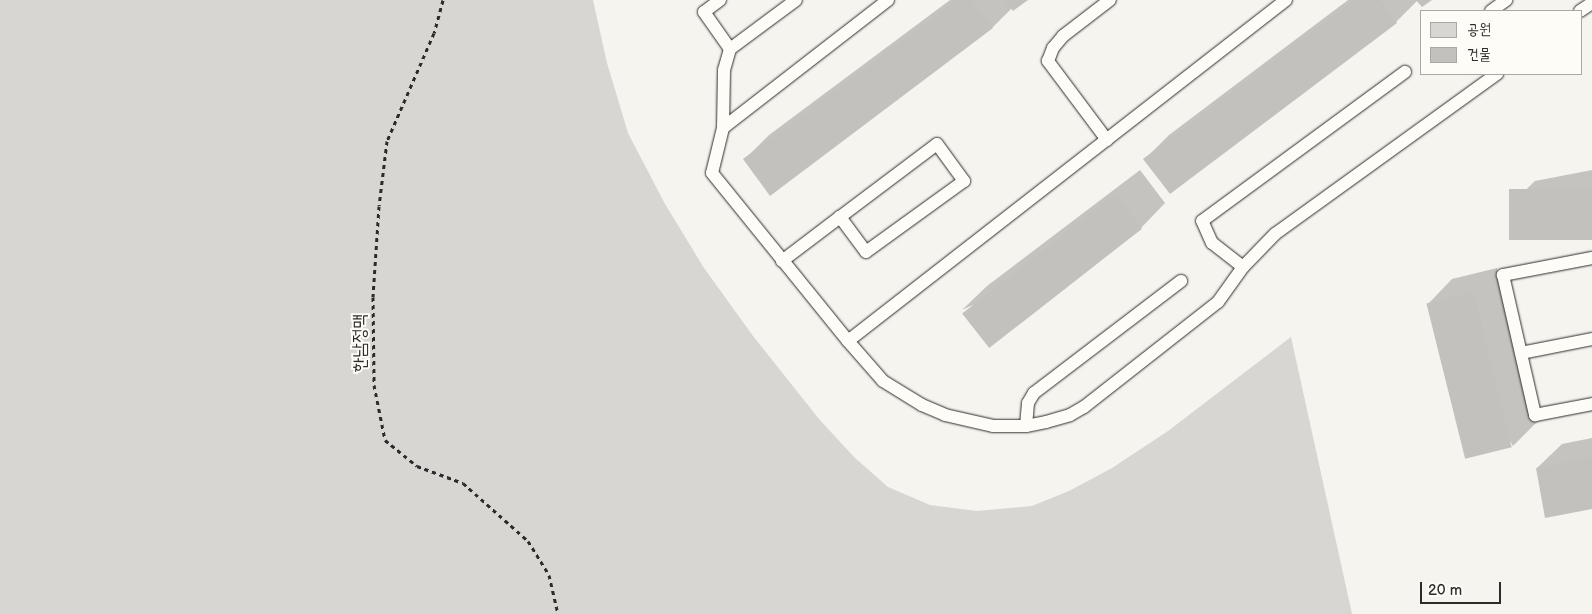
<!DOCTYPE html>
<html>
<head>
<meta charset="utf-8">
<style>
  body { margin:0 }
  #map { position:relative; width:1592px; height:614px; overflow:hidden; background:#f5f4ef; font-family:"Balsamiq Sans","Poor Story",sans-serif }
  div>[style] { position:absolute }
  [style*='--x'] { left:calc(var(--x)*1px); top:calc(var(--y)*1px); width:calc(var(--w)*1px); rotate:calc(var(--a)*1deg) }
  .green>* { inset:0; background:#d7d6d2 }
  .shadow>* { inset:0; background:#0003 }
  .building>* { inset:0; background:#c2c1be; transform-origin:0 0 }
  .path>* { height:3px; margin-top:-1.5px; transform-origin:0; background:repeating-linear-gradient(90deg,#2b2b2b 0 4px,transparent 0 8px) }
  .roads { filter:drop-shadow(0 0 1px #2b2b2b) drop-shadow(0 0 1px #2b2b2b) }
  .service>* { height:12px; margin:-6px; padding:0 6px; transform-origin:6px; border-radius:6px; background:#fdfcf7 }
  span { translate:-50% -50%; white-space:nowrap; text-align:center; line-height:1.15; -webkit-text-stroke:4px #fdfcf7; paint-order:stroke }
  .street-label { font-size:18px; color:#2b2b2b }
  .legend { position:absolute; left:1420px; top:10px; width:162px; height:65px; box-sizing:border-box; background:#fdfcf7; border:1px solid #a9a8a5; margin:0; padding:6px 9px; list-style:none; font-size:15px; color:#2b2b2b }
  .legend li { display:flex; align-items:center; gap:10px; height:25px }
  .legend b { width:25px; border:1px solid #a9a8a5 }
  .scale { position:absolute; left:1420px; top:582px; width:81px; height:22px; box-sizing:border-box; border:2px solid #2b2b2b; border-top:0; padding-left:6px; font-size:15px; line-height:18px; white-space:nowrap; color:#2b2b2b; -webkit-text-stroke:4px #fdfcf7; paint-order:stroke }
</style>
</head>
<body>
<div id="map">
  <div class="green">
    <div style="clip-path:polygon(0 0,593px 0,607px 63px,628px 133px,665px 204px,704px 268px,753px 336px,819px 419px,854px 457px,888px 487px,930px 505px,977px 511px,1032px 506px,1069px 491px,1112px 468px,1168px 431px,1291px 337px,1352px 614px,0 614px)"></div>
  </div>
  <div class="shadow">
    <div style="clip-path:polygon(950px 0,1026px 0,1012px 8px,993px 27px,770px 194px,745px 159px,769px 135px)"></div>
    <div style="clip-path:polygon(1348px 0,1429px 0,1418px 0,1396px 22px,1145px 159px,1169px 135px)"></div>
    <div style="clip-path:polygon(1140px 170px,1165px 203px,1141px 228px,962px 310px,987px 286px)"></div>
    <div style="clip-path:polygon(1592px 170px,1592px 238px,1511px 204px,1535px 181px)"></div>
    <div style="clip-path:polygon(1497px 268px,1537px 422px,1513px 446px,1428px 304px,1452px 279px)"></div>
    <div style="clip-path:polygon(1592px 438px,1592px 507px,1537px 468px,1562px 444px)"></div>
  </div>
  <div class="building">
    <div style="clip-path:polygon(956px 0,972px 0,993px 28px,770px 196px,743px 159px)"></div>
    <div style="clip-path:polygon(1004px 0,1028px 0,1013px 11px)"></div>
    <div style="clip-path:polygon(1354px 0,1380px 0,1397px 23px,1170px 194px,1143px 159px)"></div>
    <div style="clip-path:polygon(1416px 0,1432px 0,1422px 7px)"></div>
    <div style="left:1592px;top:189px;width:51px;height:83px;rotate:90deg"></div>
    <div style="left:1115px;top:194px;width:44px;height:194px;rotate:52deg"></div>
    <div style="left:1473px;top:292px;width:160px;height:48px;rotate:76deg"></div>
    <div style="clip-path:polygon(1592px 457px,1592px 509px,1545px 518px,1536px 468px)"></div>
  </div>
  <div class="path">
    <div style="--x:443;--y:0;--w:34;--a:105"></div>
    <div style="--x:434;--y:33;--w:118;--a:113.5"></div>
    <div style="--x:387;--y:141;--w:65;--a:97"></div>
    <div style="--x:379;--y:206;--w:91;--a:93.8"></div>
    <div style="--x:373;--y:297;--w:88;--a:89.3"></div>
    <div style="--x:374;--y:385;--w:56;--a:78.7"></div>
    <div style="--x:385;--y:440;--w:41;--a:39.1"></div>
    <div style="--x:417;--y:466;--w:49;--a:20.3"></div>
    <div style="--x:463;--y:483;--w:87;--a:41.7"></div>
    <div style="--x:528;--y:541;--w:40;--a:58"></div>
    <div style="--x:549;--y:575;--w:40;--a:77"></div>
  </div>
  <div class="roads">
    <div class="service">
      <div style="--x:720;--y:0;--w:20;--a:143"></div>
      <div style="--x:704;--y:12;--w:45;--a:54.9"></div>
      <div style="--x:888;--y:0;--w:209;--a:142.2"></div>
      <div style="--x:723;--y:128;--w:46;--a:103.7"></div>
      <div style="--x:712;--y:173;--w:216;--a:51"></div>
      <div style="--x:848;--y:341;--w:53;--a:48.8"></div>
      <div style="--x:883;--y:381;--w:46;--a:31.6"></div>
      <div style="--x:922;--y:405;--w:25;--a:23"></div>
      <div style="--x:945;--y:415;--w:49;--a:12.9"></div>
      <div style="--x:993;--y:426;--w:33;--a:0"></div>
      <div style="--x:1026;--y:426;--w:20;--a:-11"></div>
      <div style="--x:1046;--y:422;--w:25;--a:-16"></div>
      <div style="--x:1070;--y:415;--w:16;--a:-30"></div>
      <div style="--x:1084;--y:407;--w:170;--a:-38.1"></div>
      <div style="--x:1218;--y:302;--w:43;--a:-54.5"></div>
      <div style="--x:1243;--y:267;--w:46;--a:-45.9"></div>
      <div style="--x:1275;--y:234;--w:274;--a:-35.8"></div>
      <div style="--x:1491;--y:11;--w:19;--a:-36"></div>
      <div style="--x:1580;--y:11;--w:14;--a:-34"></div>
      <div style="--x:723;--y:128;--w:58;--a:-89"></div>
      <div style="--x:724;--y:70;--w:22;--a:-74"></div>
      <div style="--x:730;--y:49;--w:82;--a:-36.6"></div>
      <div style="--x:1107;--y:140;--w:99;--a:-126.8"></div>
      <div style="--x:1048;--y:61;--w:14;--a:-69"></div>
      <div style="--x:1053;--y:48;--w:16;--a:-50"></div>
      <div style="--x:1063;--y:36;--w:59;--a:-37.5"></div>
      <div style="--x:1592;--y:258;--w:91;--a:169.2"></div>
      <div style="--x:1503;--y:275;--w:144;--a:77.1"></div>
      <div style="--x:1535;--y:415;--w:58;--a:-10.9"></div>
      <div style="--x:782;--y:261;--w:73;--a:-37.2"></div>
      <div style="--x:840;--y:217;--w:121;--a:-37"></div>
      <div style="--x:937;--y:144;--w:46;--a:53.9"></div>
      <div style="--x:964;--y:181;--w:121;--a:144.1"></div>
      <div style="--x:866;--y:252;--w:44;--a:-126.6"></div>
      <div style="--x:1243;--y:267;--w:39;--a:-142"></div>
      <div style="--x:1212;--y:243;--w:24;--a:-114"></div>
      <div style="--x:1202;--y:221;--w:252;--a:-36.3"></div>
      <div style="--x:848;--y:341;--w:555;--a:-37.9"></div>
      <div style="--x:1521;--y:353;--w:72;--a:-11.2"></div>
      <div style="--x:1026;--y:426;--w:23;--a:-85"></div>
      <div style="--x:1028;--y:403;--w:12;--a:-59"></div>
      <div style="--x:1034;--y:393;--w:185;--a:-37.3"></div>
    </div>
  </div>
  <div class="street-label">
    <span style="left:360px;top:343px;rotate:-90deg">한남정맥</span>
  </div>
  <ul class="legend">
  <li><b style="height:14px;background:#d7d6d2"></b>공원</li>
  <li><b style="height:14px;background:#c2c1be"></b>건물</li>
  </ul>
  <div class="scale">20 m</div>
</div>
</body>
</html>
